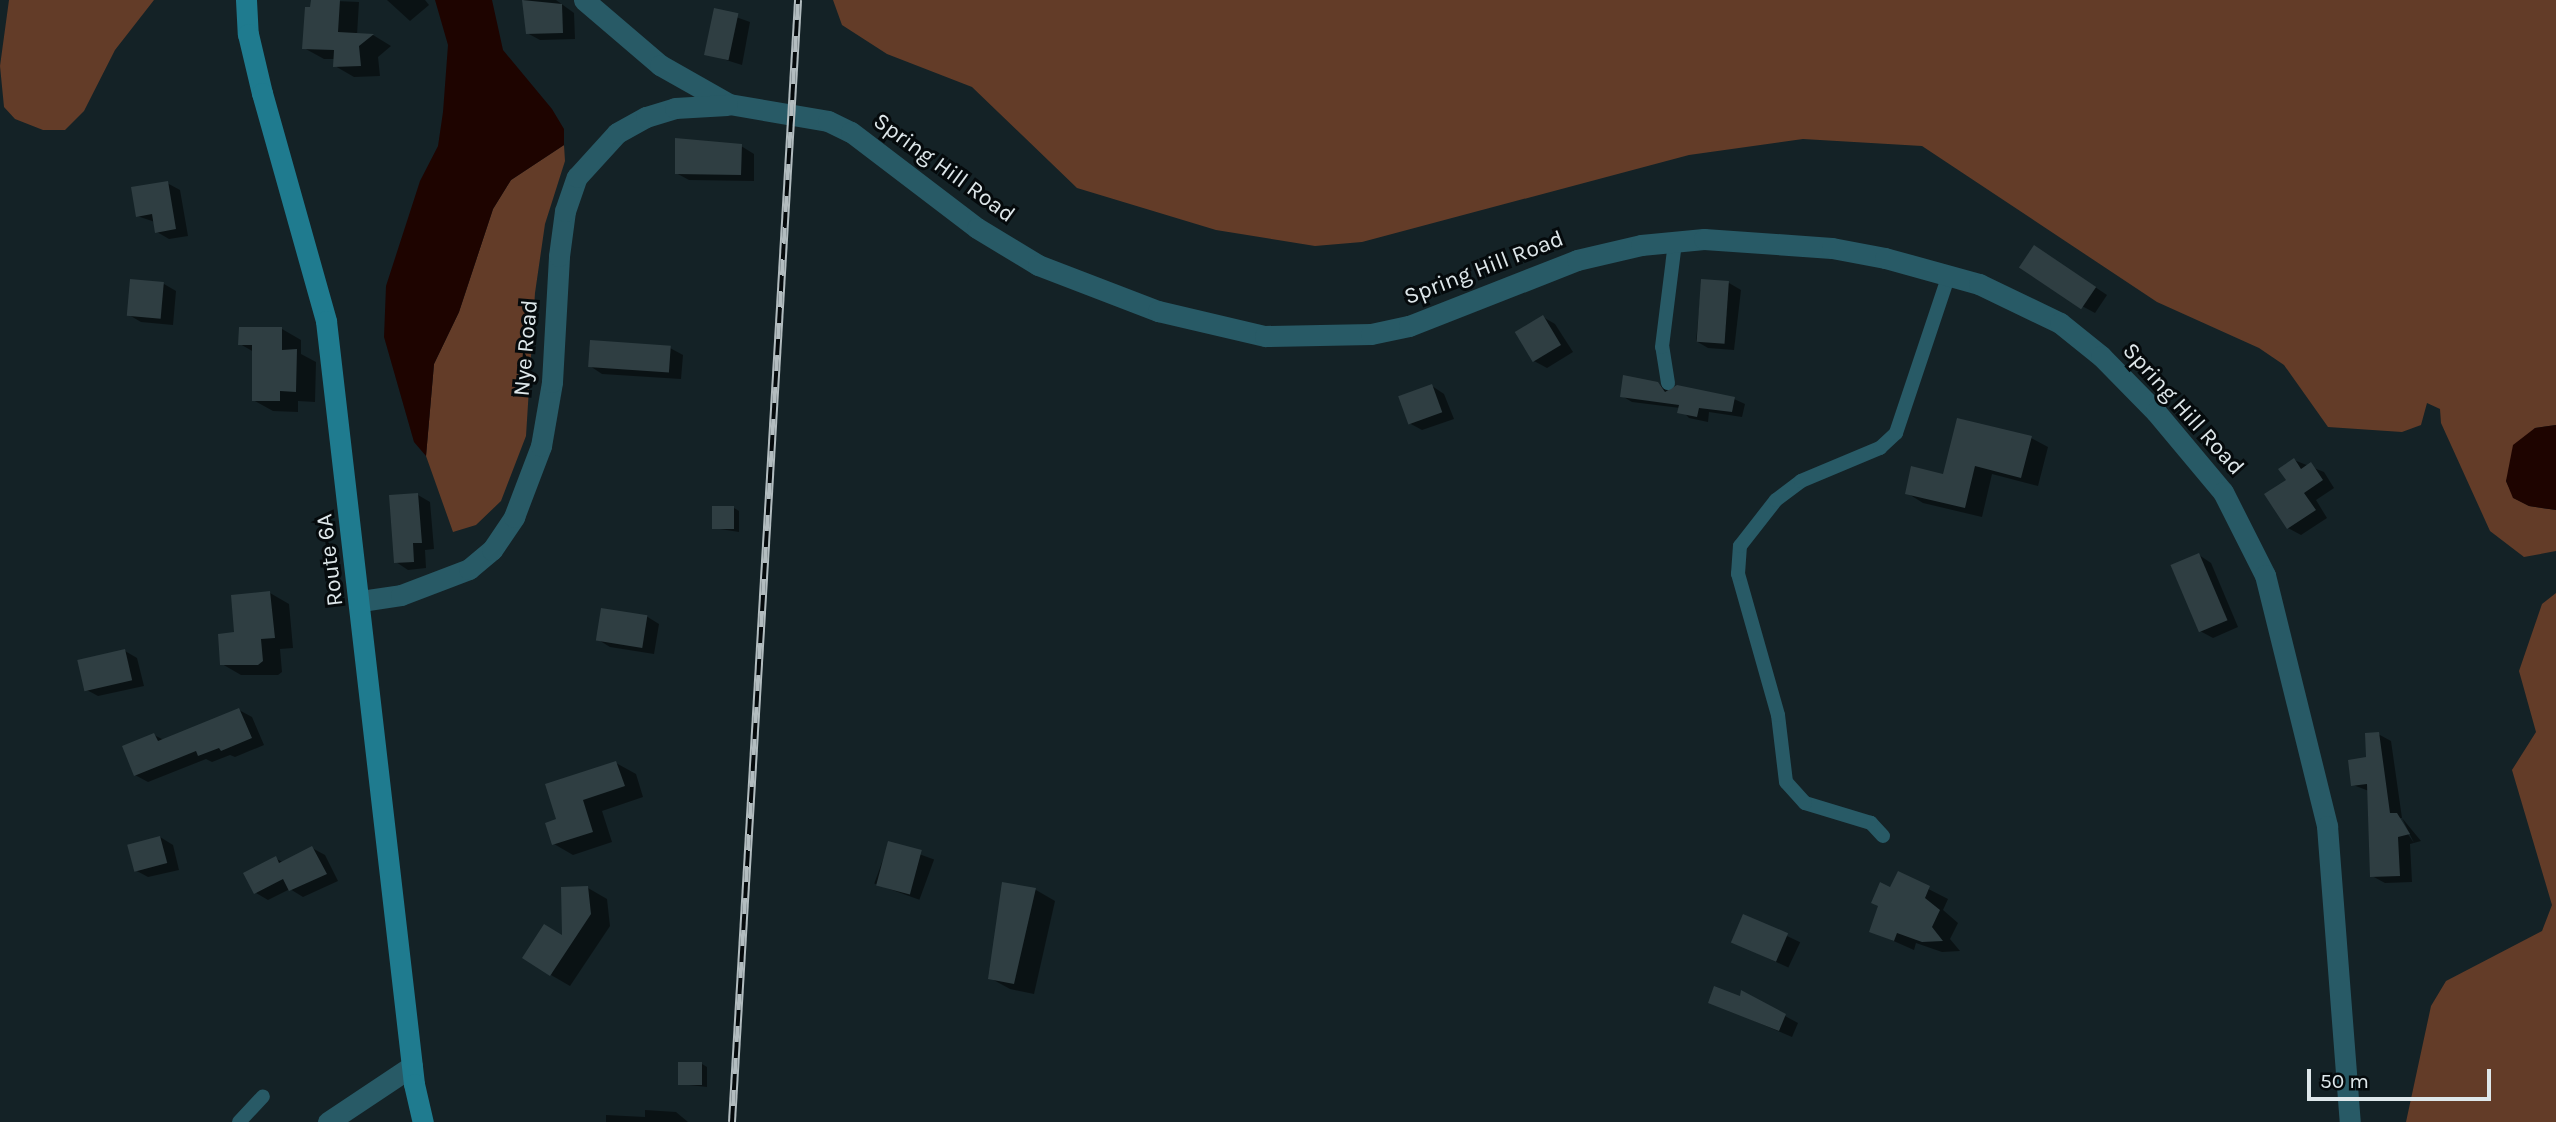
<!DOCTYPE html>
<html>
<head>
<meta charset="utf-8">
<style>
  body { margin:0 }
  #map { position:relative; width:2556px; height:1122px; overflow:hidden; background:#142226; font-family:Karla,sans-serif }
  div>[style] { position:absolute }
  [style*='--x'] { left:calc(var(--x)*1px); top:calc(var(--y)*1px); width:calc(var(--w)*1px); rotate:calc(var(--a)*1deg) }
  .green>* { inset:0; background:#633c28 }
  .water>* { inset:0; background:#1e0400 }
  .shadow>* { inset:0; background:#0007; transform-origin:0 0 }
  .building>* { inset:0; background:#2f3e42; transform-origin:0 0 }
  .service>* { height:14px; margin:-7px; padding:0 7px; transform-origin:7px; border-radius:7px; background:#285a66 }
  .minor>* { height:21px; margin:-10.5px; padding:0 10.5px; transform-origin:10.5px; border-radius:10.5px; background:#285a66 }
  .secondary>* { height:21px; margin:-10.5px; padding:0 10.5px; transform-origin:10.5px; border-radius:10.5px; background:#1f7b8f }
  .rail>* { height:8px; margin-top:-4px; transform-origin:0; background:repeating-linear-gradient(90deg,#050a0c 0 16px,#b2bcbf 0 32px); box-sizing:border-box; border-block:2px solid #b2bcbf }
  span { translate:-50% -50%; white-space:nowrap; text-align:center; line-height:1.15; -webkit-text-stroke:6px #050a0c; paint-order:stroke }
  .street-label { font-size:23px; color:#dee7ea }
  .scale { position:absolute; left:2307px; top:1069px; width:184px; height:32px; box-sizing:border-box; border:4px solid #dee7ea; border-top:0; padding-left:9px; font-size:21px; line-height:24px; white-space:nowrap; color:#dee7ea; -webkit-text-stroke:5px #050a0c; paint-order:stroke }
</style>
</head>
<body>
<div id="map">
  <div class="green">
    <div style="clip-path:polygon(9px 0,154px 0,115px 50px,84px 111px,65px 130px,43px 130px,15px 119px,4px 107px,0 66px)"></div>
    <div style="clip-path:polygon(833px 0,2556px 0,2556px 425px,2535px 428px,2506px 481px,2514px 498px,2529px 506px,2556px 510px,2556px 551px,2524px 557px,2490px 531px,2441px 423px,2440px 409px,2427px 403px,2421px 425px,2402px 432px,2328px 427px,2284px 365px,2259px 348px,2157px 302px,1922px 146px,1803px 139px,1689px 155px,1362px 242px,1315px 246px,1216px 230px,1077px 188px,972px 87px,887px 54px,842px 25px)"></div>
    <div style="clip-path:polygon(564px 145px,565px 161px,545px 224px,535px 293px,526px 436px,501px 501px,476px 525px,453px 532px,426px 456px,434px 364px,459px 312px,493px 209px,511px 180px)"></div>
    <div style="clip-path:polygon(2556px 593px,2556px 1122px,2406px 1122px,2431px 1006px,2446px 981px,2542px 931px,2552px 905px,2512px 770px,2536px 732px,2519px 671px,2542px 604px)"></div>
  </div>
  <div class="water">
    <div style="clip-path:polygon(435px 0,492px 0,503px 50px,552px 109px,564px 129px,564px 145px,511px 180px,493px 209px,459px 312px,434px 364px,426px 456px,414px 442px,384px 337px,386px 286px,420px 181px,438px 146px,443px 112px,448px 45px)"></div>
    <div style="clip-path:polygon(2556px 425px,2556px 510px,2529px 506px,2513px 498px,2506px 481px,2513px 445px,2535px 428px)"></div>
  </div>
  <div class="shadow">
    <div style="clip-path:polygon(312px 0,359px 2px,357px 35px,373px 35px,391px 46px,378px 57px,380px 76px,354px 77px,335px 66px,336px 59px,324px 59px,304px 48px)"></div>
    <div style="clip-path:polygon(387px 0,425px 0,429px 5px,410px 21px)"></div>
    <div style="clip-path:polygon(524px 0,556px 0,574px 13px,575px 39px,540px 40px,527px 33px)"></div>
    <div style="clip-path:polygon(716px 10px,750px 22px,742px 65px,707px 54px)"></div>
    <div style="clip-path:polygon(677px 140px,741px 146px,754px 154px,754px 181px,689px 180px,676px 173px)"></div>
    <div style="clip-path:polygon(167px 183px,180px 190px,188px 236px,169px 239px,157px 232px,155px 222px,137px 216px)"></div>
    <div style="clip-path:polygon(2047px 255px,2107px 295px,2095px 313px,2082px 306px)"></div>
    <div style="clip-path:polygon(1702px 281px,1729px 283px,1741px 290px,1734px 350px,1708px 348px,1696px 341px)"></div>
    <div style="clip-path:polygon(164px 284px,176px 291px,173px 325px,141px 322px,129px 315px)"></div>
    <div style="clip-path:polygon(1543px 317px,1555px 324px,1573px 352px,1547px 368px,1534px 361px)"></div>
    <div style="clip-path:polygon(282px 329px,301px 340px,301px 354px,316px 362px,315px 402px,298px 401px,298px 412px,273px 411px,253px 400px,254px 352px,240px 344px)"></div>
    <div style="clip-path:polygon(670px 348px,683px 355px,681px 379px,602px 374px,590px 366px)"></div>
    <div style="clip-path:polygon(1657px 383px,1670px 392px,1734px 399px,1745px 404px,1742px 417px,1709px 412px,1708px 422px,1689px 418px,1680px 408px,1632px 402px,1622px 396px)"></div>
    <div style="clip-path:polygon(1432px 386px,1444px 394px,1454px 419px,1422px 430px,1409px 423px)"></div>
    <div style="clip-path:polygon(2031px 438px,2048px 447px,2038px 486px,1992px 474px,1982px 517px,1923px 503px,1907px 493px)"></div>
    <div style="clip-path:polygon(2294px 460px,2324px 472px,2334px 488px,2316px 500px,2327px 518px,2301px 535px,2288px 528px)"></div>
    <div style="clip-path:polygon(418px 495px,430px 502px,434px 549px,425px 550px,426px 568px,408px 570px,396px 562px)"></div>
    <div style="clip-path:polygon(734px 508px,739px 511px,739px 532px,714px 528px)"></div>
    <div style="clip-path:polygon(2199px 555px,2211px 563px,2238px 627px,2213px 638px,2200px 631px)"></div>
    <div style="clip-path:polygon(270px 593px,289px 604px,293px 648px,280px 649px,282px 672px,278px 675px,241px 675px,222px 664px,236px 634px)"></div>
    <div style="clip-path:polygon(646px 616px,659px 624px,654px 654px,610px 647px,597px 639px)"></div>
    <div style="clip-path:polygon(125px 651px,137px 658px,144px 686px,98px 696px,85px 689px)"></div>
    <div style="clip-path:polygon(239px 710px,252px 717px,264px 745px,235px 757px,230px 755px,212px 762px,206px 759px,148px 782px,135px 775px,154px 735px,164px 740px)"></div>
    <div style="clip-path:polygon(2378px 734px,2391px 741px,2402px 818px,2397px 818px,2414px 843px,2402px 818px,2421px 841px,2410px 844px,2412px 882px,2385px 883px,2372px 876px,2369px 791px,2353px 785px)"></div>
    <div style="clip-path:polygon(616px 763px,636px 774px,643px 797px,602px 811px,612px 842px,573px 855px,554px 844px,559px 820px)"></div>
    <div style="clip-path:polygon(160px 837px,173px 845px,179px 870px,148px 877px,135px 870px)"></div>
    <div style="left:889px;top:843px;width:48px;height:43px;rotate:20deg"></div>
    <div style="clip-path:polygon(312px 848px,325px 855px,338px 881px,303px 897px,290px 889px,268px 900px,256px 893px,275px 858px,284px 863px)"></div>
    <div style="clip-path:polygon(1899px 874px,1948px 899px,1943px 910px,1958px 923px,1950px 939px,1960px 951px,1942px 952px,1916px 943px,1914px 950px,1871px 931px)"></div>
    <div style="clip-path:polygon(1003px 884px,1036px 890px,1055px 901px,1034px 994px,1010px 989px,990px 978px)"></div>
    <div style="clip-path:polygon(588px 888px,607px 899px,610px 926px,570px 986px,551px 975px)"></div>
    <div style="left:1744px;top:916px;width:62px;height:28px;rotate:25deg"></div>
    <div style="clip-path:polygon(1710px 1002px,1785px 1016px,1798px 1023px,1792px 1037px)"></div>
    <div style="clip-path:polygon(702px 1064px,707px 1067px,707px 1087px,680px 1084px)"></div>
    <div style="clip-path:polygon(645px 1110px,676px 1112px,688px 1122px,606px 1122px,606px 1115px,645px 1117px)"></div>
  </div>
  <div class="building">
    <div style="clip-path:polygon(311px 0,340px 0,338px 32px,374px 34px,359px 46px,361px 66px,333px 67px,334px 50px,302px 49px,305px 7px,310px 7px)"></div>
    <div style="clip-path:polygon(522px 0,562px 4px,563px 33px,526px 34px)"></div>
    <div style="left:714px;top:8px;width:25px;height:48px;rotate:12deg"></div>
    <div style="clip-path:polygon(675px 138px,742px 144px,741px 175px,675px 174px)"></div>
    <div style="clip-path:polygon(168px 181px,176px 229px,155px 233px,152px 214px,136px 217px,131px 187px)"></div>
    <div style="left:2034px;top:245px;width:75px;height:27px;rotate:34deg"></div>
    <div style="left:130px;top:279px;width:34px;height:37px;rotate:5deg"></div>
    <div style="left:1701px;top:279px;width:28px;height:63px;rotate:4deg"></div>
    <div style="left:1543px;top:315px;width:35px;height:33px;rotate:59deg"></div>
    <div style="clip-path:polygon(239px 327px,282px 327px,282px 350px,297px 349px,296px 392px,280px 391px,280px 401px,252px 401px,252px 345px,238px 345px)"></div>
    <div style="left:590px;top:340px;width:81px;height:27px;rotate:4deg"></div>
    <div style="clip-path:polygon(1623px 375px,1658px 382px,1665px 392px,1677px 385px,1735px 397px,1732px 412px,1699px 408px,1697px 417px,1677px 413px,1679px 405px,1620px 397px)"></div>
    <div style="left:1432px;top:384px;width:30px;height:36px;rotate:70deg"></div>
    <div style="clip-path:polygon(1957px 418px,2032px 436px,2021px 478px,1975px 466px,1965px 508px,1905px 494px,1911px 466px,1943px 474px)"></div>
    <div style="clip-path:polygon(2294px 458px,2301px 469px,2311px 462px,2323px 480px,2304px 493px,2316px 510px,2287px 529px,2264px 494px,2286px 480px,2278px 469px)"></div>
    <div style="clip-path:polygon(418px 493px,422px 543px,413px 543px,414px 562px,394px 563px,389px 495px)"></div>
    <div style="left:712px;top:506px;width:22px;height:23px"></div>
    <div style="left:2199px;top:553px;width:73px;height:31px;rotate:67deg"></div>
    <div style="clip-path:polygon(270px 591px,275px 638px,261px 639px,263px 661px,258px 665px,220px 665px,218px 634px,234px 632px,231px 595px)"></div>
    <div style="left:601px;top:608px;width:47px;height:33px;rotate:9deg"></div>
    <div style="left:125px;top:649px;width:32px;height:49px;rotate:77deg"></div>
    <div style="clip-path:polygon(239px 708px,252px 738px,221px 751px,219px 748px,198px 756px,196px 751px,134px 776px,122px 746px,154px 733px,158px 741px)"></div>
    <div style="clip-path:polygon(2379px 732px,2390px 813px,2397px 813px,2410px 834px,2398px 837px,2400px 876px,2370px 877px,2367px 784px,2351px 786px,2348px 760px,2366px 757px,2365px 733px)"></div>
    <div style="clip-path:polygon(616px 761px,625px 786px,583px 800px,593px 832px,552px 845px,545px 823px,556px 819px,545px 784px)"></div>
    <div style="left:160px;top:836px;width:28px;height:34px;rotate:75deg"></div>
    <div style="left:888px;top:841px;width:35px;height:46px;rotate:15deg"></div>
    <div style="clip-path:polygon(312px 846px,327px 874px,289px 891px,283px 879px,254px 894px,243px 873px,276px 856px,279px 863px)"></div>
    <div style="clip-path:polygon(1898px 871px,1930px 886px,1925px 898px,1940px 910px,1932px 927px,1943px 941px,1922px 942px,1897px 933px,1894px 941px,1869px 932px,1878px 906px,1871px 903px,1880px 882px,1890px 887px)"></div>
    <div style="clip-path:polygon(1002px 882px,1036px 888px,1014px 984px,988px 979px)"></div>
    <div style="clip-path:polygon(588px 886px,591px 914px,550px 976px,522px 958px,544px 924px,562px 935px,561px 887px)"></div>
    <div style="left:1743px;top:914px;width:49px;height:31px;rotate:23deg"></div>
    <div style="clip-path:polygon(1714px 986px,1740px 996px,1741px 990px,1786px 1014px,1779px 1031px,1708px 1003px)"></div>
    <div style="left:678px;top:1062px;width:24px;height:23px"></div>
  </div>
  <div class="service">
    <div style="--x:1668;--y:383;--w:36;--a:-99"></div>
    <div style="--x:1662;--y:347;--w:106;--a:-82.9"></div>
    <div style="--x:1883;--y:836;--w:18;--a:-133"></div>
    <div style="--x:1871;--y:823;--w:69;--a:-163.1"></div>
    <div style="--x:1805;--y:803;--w:28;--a:-132"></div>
    <div style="--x:1786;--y:782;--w:67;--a:-96.8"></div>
    <div style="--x:1778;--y:715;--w:147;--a:-105.8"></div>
    <div style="--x:1738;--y:574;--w:28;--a:-86"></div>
    <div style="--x:1740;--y:546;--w:58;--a:-52"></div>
    <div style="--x:1776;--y:500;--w:31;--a:-37"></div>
    <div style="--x:1801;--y:481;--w:86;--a:-22.7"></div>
    <div style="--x:1880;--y:448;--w:22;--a:-43"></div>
    <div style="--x:1896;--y:433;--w:167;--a:-71.5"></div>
    <div style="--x:239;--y:1122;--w:35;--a:-47"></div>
  </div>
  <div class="minor">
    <div style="--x:584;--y:0;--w:100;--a:40.5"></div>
    <div style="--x:660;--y:65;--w:79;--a:29.5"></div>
    <div style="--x:729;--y:104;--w:100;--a:9.7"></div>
    <div style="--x:828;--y:121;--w:25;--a:26"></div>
    <div style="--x:851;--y:132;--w:158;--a:37.3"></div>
    <div style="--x:977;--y:228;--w:71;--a:31.2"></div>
    <div style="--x:1038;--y:265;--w:129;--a:21"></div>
    <div style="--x:1158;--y:311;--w:110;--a:13.2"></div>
    <div style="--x:1265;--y:336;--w:106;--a:-1.1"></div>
    <div style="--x:1371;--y:334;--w:39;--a:-12"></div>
    <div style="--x:1409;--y:326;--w:180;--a:-21.4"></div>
    <div style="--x:1577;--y:260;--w:66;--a:-13.2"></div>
    <div style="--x:1641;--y:245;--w:63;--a:-5.4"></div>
    <div style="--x:1704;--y:239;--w:128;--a:4"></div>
    <div style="--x:1832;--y:248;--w:54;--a:10.7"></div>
    <div style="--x:1885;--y:258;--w:98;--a:15.5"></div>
    <div style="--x:1979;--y:284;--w:90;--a:25.7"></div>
    <div style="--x:2060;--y:323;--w:53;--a:38.8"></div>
    <div style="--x:2101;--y:356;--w:78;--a:45.5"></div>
    <div style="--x:2156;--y:412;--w:104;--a:50.1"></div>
    <div style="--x:2223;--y:492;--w:93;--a:63.2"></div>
    <div style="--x:2265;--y:575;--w:259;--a:76.1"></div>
    <div style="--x:2327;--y:826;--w:297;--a:85.6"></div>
    <div style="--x:361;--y:601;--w:40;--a:-8.5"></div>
    <div style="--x:401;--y:595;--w:73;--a:-20.9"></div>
    <div style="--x:469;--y:569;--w:30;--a:-40"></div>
    <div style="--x:492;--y:550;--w:40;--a:-56"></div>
    <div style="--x:514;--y:517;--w:76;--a:-69.2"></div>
    <div style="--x:541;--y:446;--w:65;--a:-80.2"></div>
    <div style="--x:552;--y:382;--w:126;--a:-86.8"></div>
    <div style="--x:559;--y:256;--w:45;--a:-82.4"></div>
    <div style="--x:565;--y:211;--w:36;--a:-71"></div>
    <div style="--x:577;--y:177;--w:59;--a:-47.7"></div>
    <div style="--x:617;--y:133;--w:33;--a:-29"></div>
    <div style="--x:646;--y:117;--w:30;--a:-17"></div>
    <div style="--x:675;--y:108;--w:52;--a:-3.3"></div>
    <div style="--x:328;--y:1122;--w:101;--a:-33.7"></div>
  </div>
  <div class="secondary">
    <div style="--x:246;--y:0;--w:34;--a:87"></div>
    <div style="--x:248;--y:34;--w:61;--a:76.7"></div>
    <div style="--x:262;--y:93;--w:237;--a:74.3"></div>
    <div style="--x:326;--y:321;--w:768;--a:83.42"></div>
    <div style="--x:414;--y:1084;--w:39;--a:77"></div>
  </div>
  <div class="rail">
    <div style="--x:732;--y:1122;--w:1124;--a:-86.63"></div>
  </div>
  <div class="street-label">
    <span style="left:944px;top:168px;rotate:36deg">Spring Hill Road</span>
    <span style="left:1484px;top:268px;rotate:-21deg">Spring Hill Road</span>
    <span style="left:526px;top:348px;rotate:-85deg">Nye Road</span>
    <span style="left:2183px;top:409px;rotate:48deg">Spring Hill Road</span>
    <span style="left:330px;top:560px;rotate:-97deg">Route 6A</span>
  </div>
  <div class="scale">50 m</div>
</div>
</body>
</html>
